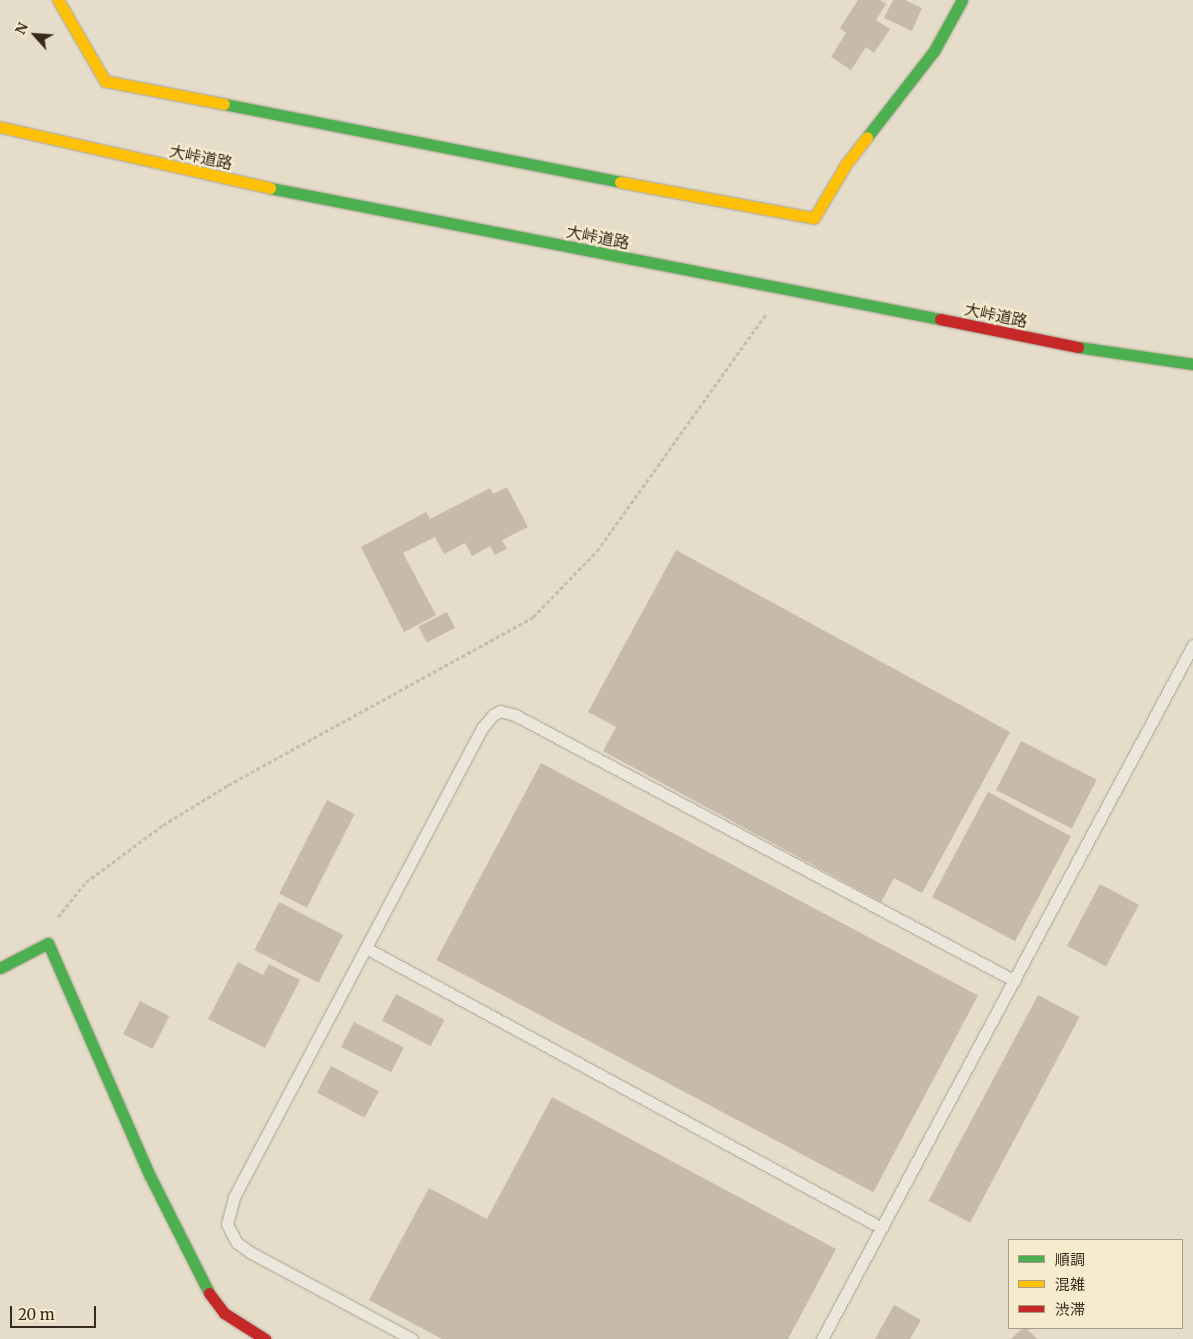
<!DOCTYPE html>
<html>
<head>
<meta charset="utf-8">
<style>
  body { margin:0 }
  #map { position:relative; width:1193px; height:1339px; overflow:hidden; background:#e5dcc9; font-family:Merriweather,"Noto Sans JP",serif }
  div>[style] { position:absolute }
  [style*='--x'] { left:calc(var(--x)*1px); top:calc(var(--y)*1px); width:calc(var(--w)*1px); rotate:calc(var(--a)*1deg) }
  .building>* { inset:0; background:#c8baaa; transform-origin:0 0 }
  .path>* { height:3px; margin-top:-1.5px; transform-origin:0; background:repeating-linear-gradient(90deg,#c4bdb3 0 4px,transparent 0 6.5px) }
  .roads { filter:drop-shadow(0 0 1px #a9a193) drop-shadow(0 0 1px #a9a193) }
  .lane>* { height:11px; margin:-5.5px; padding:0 5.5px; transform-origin:5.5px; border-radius:5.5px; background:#ece7dc }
  .fast>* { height:11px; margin:-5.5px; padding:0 5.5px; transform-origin:5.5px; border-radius:5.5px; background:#4caf50 }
  .slow>* { height:11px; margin:-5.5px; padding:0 5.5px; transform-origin:5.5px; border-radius:5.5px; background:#ffc107 }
  .jam>* { height:11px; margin:-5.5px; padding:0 5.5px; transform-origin:5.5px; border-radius:5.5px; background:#c62828 }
  span { translate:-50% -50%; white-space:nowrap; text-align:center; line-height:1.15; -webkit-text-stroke:4.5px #f7ebce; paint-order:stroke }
  .street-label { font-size:16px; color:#37291c }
  .legend { position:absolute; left:1008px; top:1239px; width:175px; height:90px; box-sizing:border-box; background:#f7ebce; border:1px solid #aa9d87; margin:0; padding:6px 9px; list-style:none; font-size:15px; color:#37291c }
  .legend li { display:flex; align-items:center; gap:10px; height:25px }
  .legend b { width:25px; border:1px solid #aa9d87 }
  .north { position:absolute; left:10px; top:10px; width:50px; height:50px; -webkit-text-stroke:4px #f7ebce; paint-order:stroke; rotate:296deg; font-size:14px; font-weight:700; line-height:20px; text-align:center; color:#37291c }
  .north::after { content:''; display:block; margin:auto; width:18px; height:22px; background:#37291c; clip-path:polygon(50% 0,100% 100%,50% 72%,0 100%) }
  .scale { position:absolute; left:10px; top:1306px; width:86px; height:22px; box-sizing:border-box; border:2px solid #37291c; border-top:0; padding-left:6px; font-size:15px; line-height:18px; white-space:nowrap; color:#37291c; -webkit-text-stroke:4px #f7ebce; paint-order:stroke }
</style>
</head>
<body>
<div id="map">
  <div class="building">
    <div style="clip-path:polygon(858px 0,880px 0,886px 4px,876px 20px,890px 29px,874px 53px,866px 47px,851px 70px,831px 57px,846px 33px,840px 28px)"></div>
    <div style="clip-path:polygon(893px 0,905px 0,922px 8px,912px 31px,884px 18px)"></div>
    <div style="clip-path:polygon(507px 487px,528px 527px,502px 540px,507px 549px,495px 555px,490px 546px,472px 556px,465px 543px,444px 554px,435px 537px,403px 553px,436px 615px,404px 632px,361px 547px,426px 512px,430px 519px,490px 488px,493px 494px)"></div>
    <div style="clip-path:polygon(676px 550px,1010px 732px,922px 893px,894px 878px,881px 902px,603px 751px,616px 727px,588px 712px)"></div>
    <div style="left:447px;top:612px;width:18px;height:32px;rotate:63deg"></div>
    <div style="left:1021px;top:741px;width:85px;height:55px;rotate:27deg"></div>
    <div style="left:541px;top:763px;width:495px;height:223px;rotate:28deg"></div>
    <div style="left:988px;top:792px;width:94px;height:119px;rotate:28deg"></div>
    <div style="left:327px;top:800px;width:31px;height:105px;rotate:27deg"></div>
    <div style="left:1100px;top:884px;width:44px;height:70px;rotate:28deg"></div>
    <div style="left:279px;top:902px;width:72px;height:54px;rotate:27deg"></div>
    <div style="clip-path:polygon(238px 962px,263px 975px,269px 964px,300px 980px,265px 1048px,208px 1019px)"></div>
    <div style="left:396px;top:994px;width:55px;height:30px;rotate:28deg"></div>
    <div style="left:1038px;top:995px;width:47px;height:233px;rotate:28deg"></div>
    <div style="left:140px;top:1001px;width:33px;height:37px;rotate:27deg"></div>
    <div style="left:354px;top:1022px;width:56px;height:28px;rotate:27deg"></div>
    <div style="left:331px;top:1066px;width:54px;height:30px;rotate:28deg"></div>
    <div style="clip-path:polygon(552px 1097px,836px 1249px,788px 1339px,442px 1339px,369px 1300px,429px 1188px,487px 1219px)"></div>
    <div style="clip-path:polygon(894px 1305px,921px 1320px,910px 1339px,875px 1339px)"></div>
    <div style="clip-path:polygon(1023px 1328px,1026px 1328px,1037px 1339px,1011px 1339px)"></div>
  </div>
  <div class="path">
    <div style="--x:58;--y:917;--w:45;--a:-51.3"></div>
    <div style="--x:86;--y:882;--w:96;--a:-36.5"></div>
    <div style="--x:163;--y:825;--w:76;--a:-31.6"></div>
    <div style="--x:228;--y:785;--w:348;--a:-28.8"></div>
    <div style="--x:533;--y:617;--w:92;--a:-45.9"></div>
    <div style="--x:597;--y:551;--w:291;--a:-54.5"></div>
  </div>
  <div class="roads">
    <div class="lane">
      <div style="--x:366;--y:948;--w:587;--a:28.49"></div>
      <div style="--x:412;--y:1339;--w:184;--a:-151.8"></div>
      <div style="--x:250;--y:1252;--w:16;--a:-145"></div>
      <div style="--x:237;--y:1243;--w:21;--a:-118"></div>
      <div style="--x:227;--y:1224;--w:28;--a:-75"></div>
      <div style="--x:234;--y:1197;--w:531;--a:-62.13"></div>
      <div style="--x:482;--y:728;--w:17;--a:-50"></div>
      <div style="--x:493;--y:715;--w:8;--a:-30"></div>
      <div style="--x:500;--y:711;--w:16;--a:15"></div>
      <div style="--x:515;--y:715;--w:566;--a:28.01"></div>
      <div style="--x:822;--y:1339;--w:787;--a:-61.87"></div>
    </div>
    <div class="fast">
      <div style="--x:224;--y:104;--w:404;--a:11.1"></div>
      <div style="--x:867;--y:137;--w:109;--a:-52.1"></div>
      <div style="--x:934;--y:51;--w:58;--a:-61.2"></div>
      <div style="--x:270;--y:188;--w:683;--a:11.06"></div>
      <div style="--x:1078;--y:347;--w:116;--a:8.4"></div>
      <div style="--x:0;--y:968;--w:54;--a:-27.5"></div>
      <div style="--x:48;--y:943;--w:254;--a:66.4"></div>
      <div style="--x:150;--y:1176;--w:131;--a:63.2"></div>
    </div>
    <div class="slow">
      <div style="--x:58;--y:0;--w:94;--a:59.9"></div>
      <div style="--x:105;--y:81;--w:121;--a:10.9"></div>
      <div style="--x:0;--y:127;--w:277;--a:12.7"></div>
      <div style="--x:620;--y:182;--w:197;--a:10.5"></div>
      <div style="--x:814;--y:218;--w:63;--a:-59.3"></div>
      <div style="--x:846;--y:164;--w:34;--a:-52"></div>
    </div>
    <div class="jam">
      <div style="--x:940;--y:319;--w:141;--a:11.5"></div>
      <div style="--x:209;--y:1293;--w:25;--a:53"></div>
      <div style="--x:224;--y:1313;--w:49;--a:32.4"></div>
    </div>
  </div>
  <div class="street-label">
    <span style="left:201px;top:157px;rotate:12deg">大峠道路</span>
    <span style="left:598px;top:237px;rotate:11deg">大峠道路</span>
    <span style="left:996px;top:315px;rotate:12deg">大峠道路</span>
  </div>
  <ul class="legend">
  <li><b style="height:6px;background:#4caf50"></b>順調</li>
  <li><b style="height:6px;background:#ffc107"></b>混雑</li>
  <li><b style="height:6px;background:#c62828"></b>渋滞</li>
  </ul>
  <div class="north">N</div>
  <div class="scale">20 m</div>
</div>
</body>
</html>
